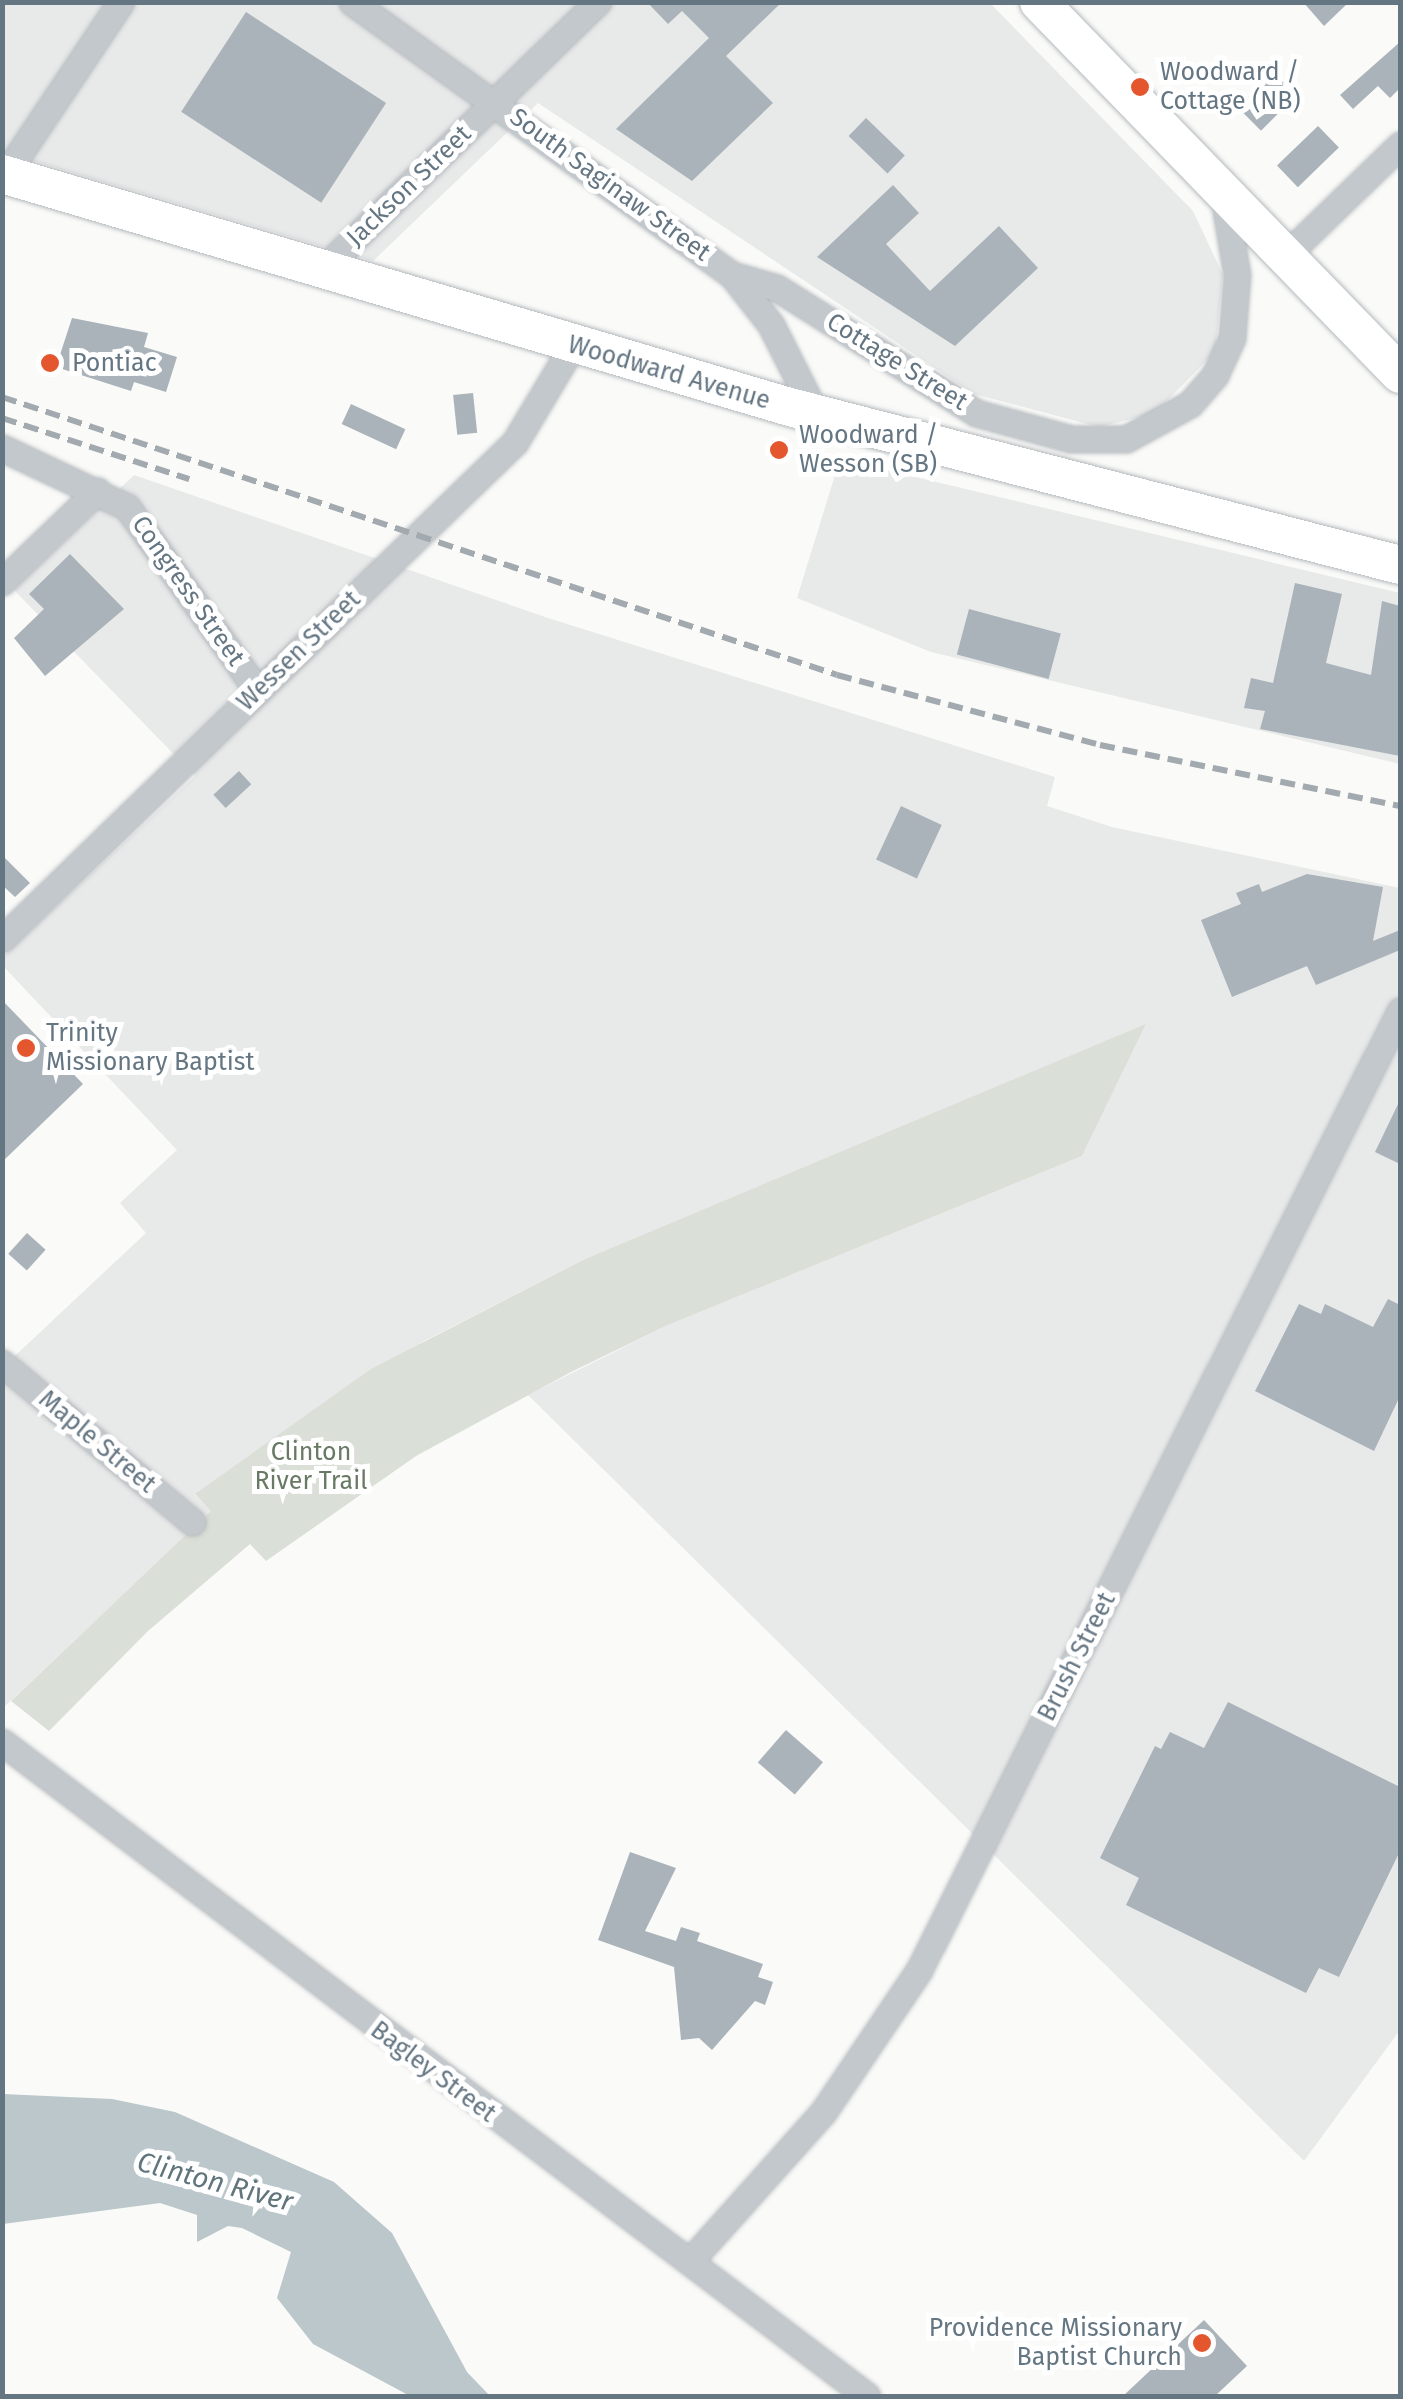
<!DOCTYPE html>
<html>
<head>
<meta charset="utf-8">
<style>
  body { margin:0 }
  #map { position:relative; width:1403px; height:2399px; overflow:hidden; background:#fafaf8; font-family:"Fira Sans",sans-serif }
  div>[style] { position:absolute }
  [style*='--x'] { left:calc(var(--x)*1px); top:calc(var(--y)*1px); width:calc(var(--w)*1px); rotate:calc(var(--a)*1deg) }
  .built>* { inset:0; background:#e8e9e9 }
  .green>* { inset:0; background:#dadfd7 }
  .water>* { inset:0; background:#bbc7cb }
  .building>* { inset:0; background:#aab3b9; transform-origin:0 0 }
  .roads { filter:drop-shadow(0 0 2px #b5babe) drop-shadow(0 0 2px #b5babe) }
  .street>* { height:25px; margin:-12.5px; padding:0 12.5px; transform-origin:12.5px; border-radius:12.5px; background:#c3c8cc }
  .primary>* { height:38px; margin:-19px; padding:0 19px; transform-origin:19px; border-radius:19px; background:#fff }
  .rail>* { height:6px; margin-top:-3px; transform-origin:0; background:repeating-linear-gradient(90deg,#a2aab0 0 15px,transparent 0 23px) }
  .dots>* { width:28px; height:28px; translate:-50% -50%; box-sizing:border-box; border:5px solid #fff; border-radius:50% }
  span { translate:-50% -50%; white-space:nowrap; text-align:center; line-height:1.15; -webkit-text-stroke:10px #fff; paint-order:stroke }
  .poi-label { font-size:25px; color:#657683 }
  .left { translate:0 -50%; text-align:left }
  .right { translate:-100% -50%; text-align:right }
  .street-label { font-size:25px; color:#657683 }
  .park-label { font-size:25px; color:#687a64 }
  .water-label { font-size:28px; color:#60757c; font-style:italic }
  .frame { position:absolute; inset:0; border:5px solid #657683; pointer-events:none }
</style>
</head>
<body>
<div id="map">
  <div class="built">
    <div style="clip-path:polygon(2px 3px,990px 3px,1193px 211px,1223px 275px,1215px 352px,1155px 413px,1099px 427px,974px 394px,538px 103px,373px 261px,3px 152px)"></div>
    <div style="clip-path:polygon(840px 459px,1400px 593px,1400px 764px,931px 652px,797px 598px)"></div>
    <div style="clip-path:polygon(134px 475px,548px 618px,1055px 777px,1047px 806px,1112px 827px,1400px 888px,1400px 2030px,1304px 2161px,528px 1395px,668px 1325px,1082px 1156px,1145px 1026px,585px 1259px,424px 1341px,195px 1495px,212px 1511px,3px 1708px,3px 1367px,146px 1233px,120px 1203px,177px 1150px,3px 966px,3px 957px,195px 776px,14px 590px)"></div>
  </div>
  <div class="green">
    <div style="clip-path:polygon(1146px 1024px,1082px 1156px,668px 1325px,571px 1372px,416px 1456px,266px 1561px,250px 1544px,148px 1631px,49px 1731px,11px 1701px,211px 1511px,195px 1494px,371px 1369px,585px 1259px)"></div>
  </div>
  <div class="water">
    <div style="clip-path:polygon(3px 2094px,112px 2099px,175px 2112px,334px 2182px,392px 2233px,467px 2372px,490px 2396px,410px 2396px,313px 2344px,277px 2298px,291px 2252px,242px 2228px,228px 2226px,197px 2242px,197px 2215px,160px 2203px,3px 2224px)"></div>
  </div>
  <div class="building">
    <div style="clip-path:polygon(647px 2px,782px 2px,726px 56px,773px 103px,692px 181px,616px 129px,709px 38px,682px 11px,668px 24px)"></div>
    <div style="clip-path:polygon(1303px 2px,1349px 2px,1324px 26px)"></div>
    <div style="left:246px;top:12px;width:167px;height:119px;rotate:33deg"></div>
    <div style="clip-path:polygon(1400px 42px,1400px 88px,1390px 98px,1378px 86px,1353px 109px,1340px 95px)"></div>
    <div style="left:1273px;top:72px;width:33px;height:50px;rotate:45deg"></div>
    <div style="left:866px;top:118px;width:54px;height:25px;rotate:44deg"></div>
    <div style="left:1318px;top:126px;width:30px;height:57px;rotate:46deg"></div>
    <div style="clip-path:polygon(893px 185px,919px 213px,886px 244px,930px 291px,999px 226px,1038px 268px,955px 346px,817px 257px)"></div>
    <div style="clip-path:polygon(72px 318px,148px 333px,144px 347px,177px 357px,166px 392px,134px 382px,131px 391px,56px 367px)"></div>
    <div style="left:473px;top:393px;width:40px;height:20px;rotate:84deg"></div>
    <div style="left:351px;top:404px;width:60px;height:22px;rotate:25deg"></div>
    <div style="clip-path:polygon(70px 554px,124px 609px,45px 676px,14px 638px,44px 609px,29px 594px)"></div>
    <div style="clip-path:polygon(1295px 583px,1342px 594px,1326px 663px,1371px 675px,1382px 601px,1400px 606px,1400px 756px,1260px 729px,1265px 711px,1244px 708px,1251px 678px,1273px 683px)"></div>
    <div style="left:969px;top:609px;width:95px;height:47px;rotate:15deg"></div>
    <div style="left:239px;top:771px;width:18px;height:35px;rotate:47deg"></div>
    <div style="left:901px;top:806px;width:45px;height:59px;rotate:25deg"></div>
    <div style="clip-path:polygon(2px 855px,30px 883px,15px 897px,2px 885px)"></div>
    <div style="clip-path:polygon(1307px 874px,1383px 887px,1373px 941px,1400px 930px,1400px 950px,1316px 985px,1307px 966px,1232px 997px,1201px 920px,1241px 904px,1236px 893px,1259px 884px,1262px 892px)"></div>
    <div style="clip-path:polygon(2px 1000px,83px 1084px,2px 1162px)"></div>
    <div style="clip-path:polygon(1400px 1100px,1400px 1164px,1375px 1152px)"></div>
    <div style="left:27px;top:1233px;width:25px;height:28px;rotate:42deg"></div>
    <div style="clip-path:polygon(1388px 1299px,1400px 1305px,1400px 1396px,1374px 1451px,1255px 1391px,1299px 1304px,1321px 1314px,1325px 1304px,1373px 1327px)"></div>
    <div style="clip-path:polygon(1228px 1702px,1400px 1787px,1400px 1851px,1339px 1977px,1319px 1968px,1306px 1993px,1126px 1905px,1139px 1878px,1100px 1858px,1155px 1746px,1161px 1749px,1170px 1732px,1204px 1748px)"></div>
    <div style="left:786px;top:1730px;width:49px;height:43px;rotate:41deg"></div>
    <div style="clip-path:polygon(630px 1852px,676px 1868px,645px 1931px,676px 1941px,681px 1927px,700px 1933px,697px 1941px,763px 1964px,758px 1977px,773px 1982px,765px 2005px,755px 2001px,712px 2050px,699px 2038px,681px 2040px,674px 1967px,598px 1940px)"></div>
    <div style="clip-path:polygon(1204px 2320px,1247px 2366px,1215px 2396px,1123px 2396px)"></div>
  </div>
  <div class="roads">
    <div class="street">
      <div style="--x:352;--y:2;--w:468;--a:35.7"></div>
      <div style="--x:732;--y:275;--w:63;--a:52"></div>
      <div style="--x:771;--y:325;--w:100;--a:63.2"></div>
      <div style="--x:5;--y:175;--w:208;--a:-56.2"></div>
      <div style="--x:1285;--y:256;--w:160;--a:-44"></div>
      <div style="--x:322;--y:270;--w:385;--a:-44.2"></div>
      <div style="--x:732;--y:275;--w:47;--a:16.1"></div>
      <div style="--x:777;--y:288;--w:235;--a:32.1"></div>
      <div style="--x:976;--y:413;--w:98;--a:15.3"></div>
      <div style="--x:1071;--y:439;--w:55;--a:0"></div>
      <div style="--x:1126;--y:439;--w:73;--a:-28.7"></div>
      <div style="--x:1190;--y:404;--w:38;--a:-49"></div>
      <div style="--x:1215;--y:375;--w:41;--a:-65.3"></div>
      <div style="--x:1232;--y:338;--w:63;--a:-85.5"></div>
      <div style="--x:1237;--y:275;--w:83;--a:-99.7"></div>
      <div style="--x:2;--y:448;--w:138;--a:25.3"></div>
      <div style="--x:127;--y:507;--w:226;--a:54.6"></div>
      <div style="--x:2;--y:582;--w:132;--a:-43.8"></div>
      <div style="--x:2;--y:939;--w:714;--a:-44.09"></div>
      <div style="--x:515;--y:442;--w:113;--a:-59.1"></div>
      <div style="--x:2;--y:1363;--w:248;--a:39.9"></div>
      <div style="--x:2;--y:1742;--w:1084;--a:37.09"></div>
      <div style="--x:690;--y:2261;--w:201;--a:-48.2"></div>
      <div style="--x:824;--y:2111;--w:170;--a:-56"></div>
      <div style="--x:919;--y:1970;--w:1073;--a:-63.36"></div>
    </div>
    <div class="primary">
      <div style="--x:1039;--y:2;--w:518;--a:45.86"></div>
      <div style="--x:2;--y:174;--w:818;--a:16.48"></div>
      <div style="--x:786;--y:406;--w:634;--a:14.52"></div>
    </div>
  </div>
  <div class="rail">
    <div style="--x:2;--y:397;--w:880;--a:18.41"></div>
    <div style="--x:837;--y:675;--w:272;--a:14.9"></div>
    <div style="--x:1100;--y:745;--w:306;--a:11.5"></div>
    <div style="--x:2;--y:418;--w:197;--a:18.1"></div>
  </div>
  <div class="dots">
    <div style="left:1140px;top:87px;background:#e4572e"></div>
    <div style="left:50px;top:363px;background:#e4572e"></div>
    <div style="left:779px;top:450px;background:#e4572e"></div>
    <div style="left:26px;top:1048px;background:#e4572e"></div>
    <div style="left:1202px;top:2343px;background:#e4572e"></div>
  </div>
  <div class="poi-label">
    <span class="left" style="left:1160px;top:87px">Woodward /<br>Cottage (NB)</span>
    <span class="left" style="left:72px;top:363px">Pontiac</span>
    <span class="left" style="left:799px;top:450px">Woodward /<br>Wesson (SB)</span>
    <span class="left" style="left:46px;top:1048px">Trinity<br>Missionary Baptist</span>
    <span class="right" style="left:1182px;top:2343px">Providence Missionary<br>Baptist Church</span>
  </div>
  <div class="street-label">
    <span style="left:610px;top:185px;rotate:36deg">South Saginaw Street</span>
    <span style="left:409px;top:186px;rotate:-44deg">Jackson Street</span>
    <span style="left:897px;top:362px;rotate:32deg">Cottage Street</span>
    <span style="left:669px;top:373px;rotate:16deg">Woodward Avenue</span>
    <span style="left:188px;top:591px;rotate:55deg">Congress Street</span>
    <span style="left:299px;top:651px;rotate:-44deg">Wessen Street</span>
    <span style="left:97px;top:1442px;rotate:40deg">Maple Street</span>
    <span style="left:1077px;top:1657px;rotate:-63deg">Brush Street</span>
    <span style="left:433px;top:2072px;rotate:37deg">Bagley Street</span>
  </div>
  <div class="park-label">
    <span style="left:311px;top:1467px">Clinton<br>River Trail</span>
  </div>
  <div class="water-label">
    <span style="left:215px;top:2182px;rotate:15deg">Clinton River</span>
  </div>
  <div class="frame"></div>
</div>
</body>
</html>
